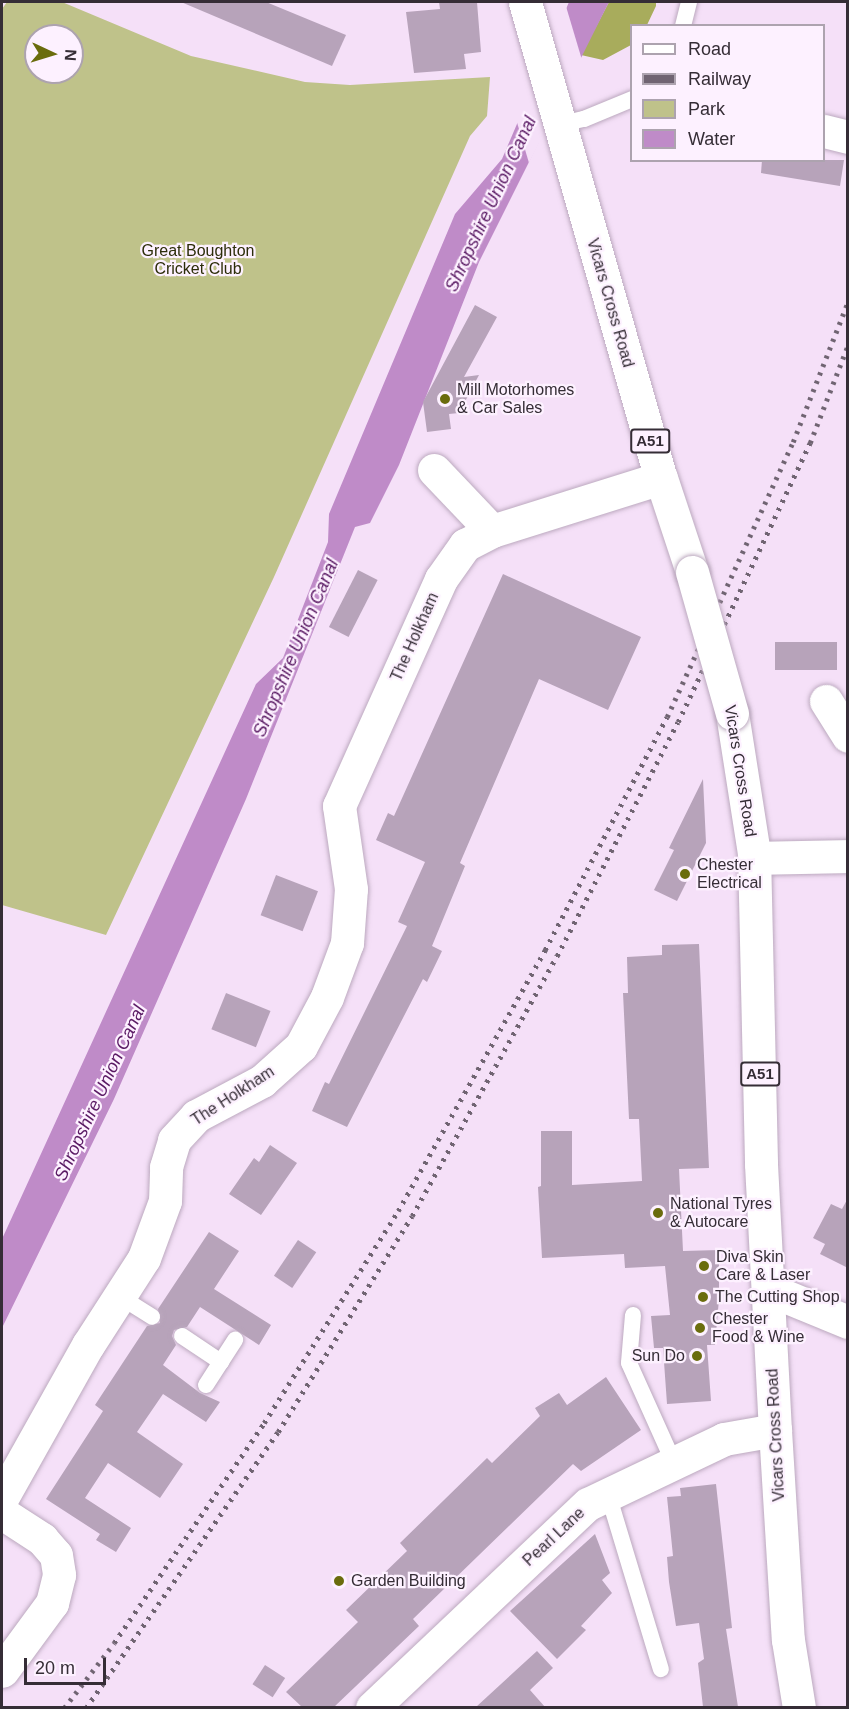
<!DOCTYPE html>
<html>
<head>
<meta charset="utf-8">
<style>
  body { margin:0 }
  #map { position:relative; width:849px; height:1709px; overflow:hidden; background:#f5e0f8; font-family:Arial,sans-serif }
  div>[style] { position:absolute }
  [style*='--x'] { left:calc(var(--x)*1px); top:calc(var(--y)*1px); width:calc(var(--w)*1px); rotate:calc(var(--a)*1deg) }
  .green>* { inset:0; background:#bfc28a }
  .forest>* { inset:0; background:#a8ac5c }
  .water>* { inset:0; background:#bf8bc8 }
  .pier>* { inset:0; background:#f5e0f8 }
  .building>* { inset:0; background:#b7a3ba; transform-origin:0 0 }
  .roads { filter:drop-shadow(0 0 2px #bca9bf) drop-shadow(0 0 2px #bca9bf) }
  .lane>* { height:16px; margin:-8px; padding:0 8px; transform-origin:8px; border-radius:8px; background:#fff }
  .street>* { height:33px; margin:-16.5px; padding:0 16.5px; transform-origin:16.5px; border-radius:16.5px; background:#fff }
  .highway>* { height:33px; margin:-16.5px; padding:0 16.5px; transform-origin:16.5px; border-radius:16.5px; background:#fff }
  .rail>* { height:4.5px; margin-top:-2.25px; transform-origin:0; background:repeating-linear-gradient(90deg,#706472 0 3px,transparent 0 9px) }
  .bridges { filter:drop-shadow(0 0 2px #bca9bf) drop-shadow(0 0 2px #bca9bf) }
  .highway-bridge>* { height:33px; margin:-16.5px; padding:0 16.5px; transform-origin:16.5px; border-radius:16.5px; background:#fff }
  .dots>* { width:16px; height:16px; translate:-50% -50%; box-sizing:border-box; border:3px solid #fdf1ff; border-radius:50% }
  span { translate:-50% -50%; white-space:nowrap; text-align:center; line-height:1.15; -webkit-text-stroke:4.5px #fdf1ff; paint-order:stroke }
  .shield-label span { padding:2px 4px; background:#fdf1ff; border:2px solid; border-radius:4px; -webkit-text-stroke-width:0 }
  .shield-label { font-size:15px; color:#352d36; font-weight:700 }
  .park-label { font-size:16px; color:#2c2d09 }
  .street-label { font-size:16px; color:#352d36 }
  .poi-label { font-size:16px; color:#352d36 }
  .left { translate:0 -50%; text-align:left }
  .right { translate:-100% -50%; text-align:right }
  .water-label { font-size:18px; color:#5a1a64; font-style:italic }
  .frame { position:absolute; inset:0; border:3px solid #352d36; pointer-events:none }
  .legend { position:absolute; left:630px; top:24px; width:195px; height:138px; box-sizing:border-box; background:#fdf1ff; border:2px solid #ada3af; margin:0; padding:8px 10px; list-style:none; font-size:18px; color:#352d36 }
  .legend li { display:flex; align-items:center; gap:12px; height:30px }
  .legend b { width:30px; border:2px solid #ada3af }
  .north { position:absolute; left:24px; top:24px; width:60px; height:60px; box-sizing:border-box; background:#fdf1ff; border:2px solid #ada3af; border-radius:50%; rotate:94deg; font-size:16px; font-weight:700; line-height:24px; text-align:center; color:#352d36 }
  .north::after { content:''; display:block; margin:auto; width:21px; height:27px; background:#6a6c0d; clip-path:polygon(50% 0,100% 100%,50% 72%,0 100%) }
  .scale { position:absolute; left:24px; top:1658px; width:82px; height:27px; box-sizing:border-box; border:3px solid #352d36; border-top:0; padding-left:8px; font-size:18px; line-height:21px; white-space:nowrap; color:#352d36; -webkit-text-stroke:4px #fdf1ff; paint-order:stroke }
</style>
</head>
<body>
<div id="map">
  <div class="green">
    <div style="clip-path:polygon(evenodd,7px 2px,62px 2px,191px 56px,305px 82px,350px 85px,490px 77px,487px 116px,470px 136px,274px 577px,106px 935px,2px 905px,2px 9px,7px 2px,36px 36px,72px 36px,72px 72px,36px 72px,36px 36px)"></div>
  </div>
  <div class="forest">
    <div style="clip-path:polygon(609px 2px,656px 2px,656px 6px,647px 25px,632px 26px,631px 45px,603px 60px,581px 55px)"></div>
  </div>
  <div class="water">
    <div style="clip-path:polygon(569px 2px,609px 2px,479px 262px,399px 465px,370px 523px,355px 527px,246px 799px,114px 1099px,2px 1328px,2px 1239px,256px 684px,283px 658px,328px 542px,329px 514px,455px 214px,502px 159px)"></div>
  </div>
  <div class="pier">
    <div style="clip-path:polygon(565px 3px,582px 60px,529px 163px,516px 119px)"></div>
  </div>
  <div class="building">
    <div style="clip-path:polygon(181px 2px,266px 2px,346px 35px,332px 66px)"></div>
    <div style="clip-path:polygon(439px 2px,477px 2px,481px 52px,464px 54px,466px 69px,414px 73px,406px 12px,440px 9px)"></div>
    <div style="clip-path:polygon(762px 160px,844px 160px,840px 186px,761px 173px)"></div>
    <div style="clip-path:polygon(475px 305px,497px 317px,464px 377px,479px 375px,459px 413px,449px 414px,451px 429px,427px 432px,423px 402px)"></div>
    <div style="left:358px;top:570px;width:22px;height:64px;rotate:27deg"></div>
    <div style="clip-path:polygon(503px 574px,641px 637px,608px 710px,539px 679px,460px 863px,465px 866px,432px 946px,442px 951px,427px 982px,423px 979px,347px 1127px,312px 1111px,325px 1082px,329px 1084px,407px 926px,398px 922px,425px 862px,376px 840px,388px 813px,394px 816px)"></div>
    <div style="left:837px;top:642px;width:28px;height:62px;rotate:90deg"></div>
    <div style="clip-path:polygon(703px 779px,706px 843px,677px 901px,654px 890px,674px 850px,669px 848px)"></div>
    <div style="left:276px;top:875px;width:45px;height:43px;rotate:21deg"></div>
    <div style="clip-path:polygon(699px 944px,709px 1168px,679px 1169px,683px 1251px,719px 1250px,719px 1299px,715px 1345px,707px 1345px,711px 1401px,667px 1404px,663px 1348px,654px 1348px,651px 1316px,670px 1315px,665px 1266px,625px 1268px,624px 1254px,542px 1258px,538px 1187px,541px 1186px,541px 1131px,572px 1131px,572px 1185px,642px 1181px,639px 1119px,629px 1119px,623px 993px,628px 993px,627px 957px,662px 955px,662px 945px)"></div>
    <div style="left:226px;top:993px;width:48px;height:39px;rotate:22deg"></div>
    <div style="clip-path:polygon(270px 1145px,297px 1163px,261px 1215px,229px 1194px,254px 1158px,259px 1162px)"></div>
    <div style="clip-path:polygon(848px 1198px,848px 1268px,820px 1254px,825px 1244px,813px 1238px,831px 1204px,842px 1209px)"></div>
    <div style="clip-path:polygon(209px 1232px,239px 1251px,214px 1289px,271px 1325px,259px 1345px,200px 1307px,187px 1327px,174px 1330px,172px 1336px,176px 1345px,163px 1365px,200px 1393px,220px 1402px,206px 1422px,163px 1394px,137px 1432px,183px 1464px,160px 1498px,108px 1463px,85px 1498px,131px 1528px,116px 1552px,96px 1540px,100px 1534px,46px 1499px,103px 1411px,95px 1405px,147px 1326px,160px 1323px,158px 1309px)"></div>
    <div style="left:298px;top:1240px;width:22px;height:43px;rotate:34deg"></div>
    <div style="clip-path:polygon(606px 1377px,641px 1430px,581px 1471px,573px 1464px,413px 1619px,419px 1626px,334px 1707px,302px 1707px,286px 1692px,358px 1622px,346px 1610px,407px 1551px,400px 1543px,487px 1458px,492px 1463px,540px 1416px,535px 1408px,559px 1393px,567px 1405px)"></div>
    <div style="clip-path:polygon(716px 1484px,732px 1628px,726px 1629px,738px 1707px,703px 1707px,698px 1663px,704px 1659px,699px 1623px,676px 1626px,669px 1582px,667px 1557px,673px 1556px,667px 1497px,681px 1496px,680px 1488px)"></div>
    <div style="clip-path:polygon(595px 1534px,610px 1573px,602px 1580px,612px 1593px,581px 1626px,586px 1630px,557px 1659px,510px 1611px)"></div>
    <div style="clip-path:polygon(537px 1651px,553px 1668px,530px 1690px,545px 1707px,476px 1707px)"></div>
    <div style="left:265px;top:1665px;width:24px;height:23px;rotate:33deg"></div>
  </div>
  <div class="roads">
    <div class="lane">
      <div style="--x:683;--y:26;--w:25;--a:-76"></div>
      <div style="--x:557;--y:125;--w:28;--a:-13"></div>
      <div style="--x:584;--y:119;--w:52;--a:-22.6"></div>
      <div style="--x:119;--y:1296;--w:39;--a:32"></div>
      <div style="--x:633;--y:1315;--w:48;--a:94.8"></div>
      <div style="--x:629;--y:1363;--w:107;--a:65.8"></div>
      <div style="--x:182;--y:1336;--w:47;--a:33.7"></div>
      <div style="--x:206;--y:1385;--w:54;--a:-57.2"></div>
      <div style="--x:608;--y:1494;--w:183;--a:73.2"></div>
    </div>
    <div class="street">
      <div style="--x:824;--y:131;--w:25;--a:14"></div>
      <div style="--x:434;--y:470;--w:84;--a:46.4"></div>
      <div style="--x:492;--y:531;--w:177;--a:-17.4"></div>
      <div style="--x:826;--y:701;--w:41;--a:57.8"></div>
      <div style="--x:754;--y:858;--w:94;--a:-1.2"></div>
      <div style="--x:770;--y:1290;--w:84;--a:22.3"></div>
      <div style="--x:2;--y:1498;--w:176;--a:-60.7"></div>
      <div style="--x:88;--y:1345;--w:103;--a:-57.2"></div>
      <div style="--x:144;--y:1258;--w:61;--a:-69.8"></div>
      <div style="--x:165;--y:1201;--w:34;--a:-88"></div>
      <div style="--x:166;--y:1167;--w:28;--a:-73"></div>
      <div style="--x:174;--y:1140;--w:33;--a:-47"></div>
      <div style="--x:196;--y:1116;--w:75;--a:-27.9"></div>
      <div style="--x:262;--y:1081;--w:52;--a:-41.9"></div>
      <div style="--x:301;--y:1046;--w:55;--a:-62"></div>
      <div style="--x:327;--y:997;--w:58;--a:-69.7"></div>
      <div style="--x:347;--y:943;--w:54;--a:-85.8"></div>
      <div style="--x:351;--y:889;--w:84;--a:-98.2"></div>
      <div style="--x:339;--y:806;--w:249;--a:-65.8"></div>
      <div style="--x:441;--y:579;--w:42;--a:-54.8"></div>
      <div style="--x:465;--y:545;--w:30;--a:-27"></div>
      <div style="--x:2;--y:1513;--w:48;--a:33"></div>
      <div style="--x:42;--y:1539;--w:21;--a:49"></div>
      <div style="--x:56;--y:1555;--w:20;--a:81"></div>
      <div style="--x:59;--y:1575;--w:29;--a:104"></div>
      <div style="--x:52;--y:1603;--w:84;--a:126.3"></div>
      <div style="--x:372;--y:1708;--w:297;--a:-43.4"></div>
      <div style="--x:588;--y:1504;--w:151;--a:-25.5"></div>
      <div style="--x:724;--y:1439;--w:52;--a:-10"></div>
    </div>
    <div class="highway">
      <div style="--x:525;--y:2;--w:495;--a:74.1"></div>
      <div style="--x:661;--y:478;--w:99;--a:71.7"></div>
      <div style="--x:732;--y:713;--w:142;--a:81.1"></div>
      <div style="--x:754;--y:853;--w:311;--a:88.7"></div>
      <div style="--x:761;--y:1164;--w:266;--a:87"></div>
      <div style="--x:775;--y:1430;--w:210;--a:86.5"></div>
      <div style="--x:788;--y:1640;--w:69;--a:80.8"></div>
    </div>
  </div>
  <div class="rail">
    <div style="--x:64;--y:1708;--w:82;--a:-52.4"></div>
    <div style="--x:114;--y:1643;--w:266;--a:-55.7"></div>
    <div style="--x:264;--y:1423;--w:251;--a:-57.7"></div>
    <div style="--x:398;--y:1211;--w:300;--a:-60.6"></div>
    <div style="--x:545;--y:950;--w:263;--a:-62.4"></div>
    <div style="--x:667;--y:717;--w:302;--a:-65.4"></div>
    <div style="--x:793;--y:442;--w:150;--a:-68.6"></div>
    <div style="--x:86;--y:1708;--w:336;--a:-55.2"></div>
    <div style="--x:278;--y:1432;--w:254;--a:-58.2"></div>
    <div style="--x:412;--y:1216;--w:298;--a:-60.9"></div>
    <div style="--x:557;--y:956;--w:263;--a:-62.7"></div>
    <div style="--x:678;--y:722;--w:309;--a:-64.7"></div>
    <div style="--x:810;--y:443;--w:105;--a:-68.8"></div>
  </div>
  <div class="bridges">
    <div class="highway-bridge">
      <div style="--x:692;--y:572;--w:147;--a:74.2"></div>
    </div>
  </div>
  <div class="dots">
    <div style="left:445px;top:399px;background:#6a6c0d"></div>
    <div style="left:685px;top:874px;background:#6a6c0d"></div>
    <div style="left:658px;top:1213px;background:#6a6c0d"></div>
    <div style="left:704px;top:1266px;background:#6a6c0d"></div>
    <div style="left:703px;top:1297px;background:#6a6c0d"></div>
    <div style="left:700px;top:1328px;background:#6a6c0d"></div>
    <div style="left:697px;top:1356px;background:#6a6c0d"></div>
    <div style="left:339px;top:1581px;background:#6a6c0d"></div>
  </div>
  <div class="shield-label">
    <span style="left:650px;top:441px">A51</span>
    <span style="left:760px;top:1074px">A51</span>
  </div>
  <div class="park-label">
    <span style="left:198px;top:260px">Great Boughton<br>Cricket Club</span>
  </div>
  <div class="street-label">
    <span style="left:610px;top:303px;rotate:74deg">Vicars Cross Road</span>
    <span style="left:415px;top:637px;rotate:-66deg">The Holkham</span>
    <span style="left:740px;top:771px;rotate:81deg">Vicars Cross Road</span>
    <span style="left:233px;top:1096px;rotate:-33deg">The Holkham</span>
    <span style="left:776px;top:1435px;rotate:-93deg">Vicars Cross Road</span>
    <span style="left:554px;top:1537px;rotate:-43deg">Pearl Lane</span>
  </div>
  <div class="poi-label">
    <span class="left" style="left:457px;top:399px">Mill Motorhomes<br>&amp; Car Sales</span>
    <span class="left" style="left:697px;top:874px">Chester<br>Electrical</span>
    <span class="left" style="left:670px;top:1213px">National Tyres<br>&amp; Autocare</span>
    <span class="left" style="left:716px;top:1266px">Diva Skin<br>Care &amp; Laser</span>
    <span class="left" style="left:715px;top:1297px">The Cutting Shop</span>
    <span class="left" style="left:712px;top:1328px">Chester<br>Food &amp; Wine</span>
    <span class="right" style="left:685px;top:1356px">Sun Do</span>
    <span class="left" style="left:351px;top:1581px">Garden Building</span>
  </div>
  <div class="water-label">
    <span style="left:491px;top:204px;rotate:-65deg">Shropshire Union Canal</span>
    <span style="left:296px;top:648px;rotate:-67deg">Shropshire Union Canal</span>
    <span style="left:100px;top:1093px;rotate:-65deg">Shropshire Union Canal</span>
  </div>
  <div class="frame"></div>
  <ul class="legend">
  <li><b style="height:8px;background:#fff"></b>Road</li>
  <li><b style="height:8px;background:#706472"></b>Railway</li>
  <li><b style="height:16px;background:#bfc28a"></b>Park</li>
  <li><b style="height:16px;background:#bf8bc8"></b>Water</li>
  </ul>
  <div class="north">N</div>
  <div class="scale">20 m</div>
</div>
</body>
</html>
